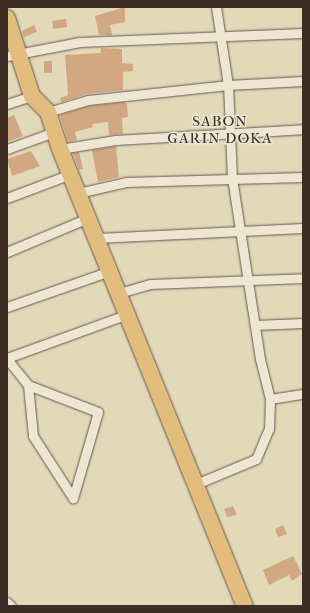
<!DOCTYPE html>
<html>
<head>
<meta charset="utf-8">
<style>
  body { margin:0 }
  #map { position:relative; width:310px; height:613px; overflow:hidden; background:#e2d9b9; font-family:"IM FELL French Canon",serif }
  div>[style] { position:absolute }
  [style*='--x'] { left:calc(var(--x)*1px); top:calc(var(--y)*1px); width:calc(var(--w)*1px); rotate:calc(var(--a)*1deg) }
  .building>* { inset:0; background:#d1a881; transform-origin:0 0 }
  .roads { filter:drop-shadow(0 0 1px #67584a) drop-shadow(0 0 1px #67584a) }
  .street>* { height:9px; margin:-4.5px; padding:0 4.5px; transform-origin:4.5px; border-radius:4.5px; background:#ece6d2 }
  .highway>* { height:16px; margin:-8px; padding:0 8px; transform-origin:8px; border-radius:8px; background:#e1bc7c }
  span { translate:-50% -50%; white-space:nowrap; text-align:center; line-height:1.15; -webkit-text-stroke:3px #ece6d2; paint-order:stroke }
  .quarter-label { font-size:15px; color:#3e2d25; letter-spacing:1px }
  .frame { position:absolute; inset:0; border:8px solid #3e2d25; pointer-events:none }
</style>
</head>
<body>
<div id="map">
  <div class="building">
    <div style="clip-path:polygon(125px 7px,125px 22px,110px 25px,112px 35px,99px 35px,95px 16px)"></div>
    <div style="left:66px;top:19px;width:8px;height:14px;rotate:83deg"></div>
    <div style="clip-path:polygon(34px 25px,37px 32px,24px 37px,22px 31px)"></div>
    <div style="clip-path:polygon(101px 48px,122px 49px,122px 63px,133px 64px,133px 71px,123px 72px,123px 90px,87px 94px,61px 102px,60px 98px,68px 95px,65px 55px,100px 53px)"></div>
    <div style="left:52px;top:61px;width:12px;height:8px;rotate:90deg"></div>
    <div style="clip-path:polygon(124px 102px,127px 104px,128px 117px,122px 118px,123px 134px,109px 135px,108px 122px,92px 124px,93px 127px,75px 132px,77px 140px,68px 142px,60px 115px,89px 106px)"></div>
    <div style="clip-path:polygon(14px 115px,23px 136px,7px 142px,7px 118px)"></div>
    <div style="clip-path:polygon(116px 146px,119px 177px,98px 182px,92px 150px)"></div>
    <div style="clip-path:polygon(31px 151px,40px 166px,12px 176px,7px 159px)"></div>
    <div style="clip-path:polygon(79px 152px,83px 169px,79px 170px,73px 153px)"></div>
    <div style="clip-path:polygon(233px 506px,237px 515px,227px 517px,224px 509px)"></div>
    <div style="clip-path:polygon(283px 525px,287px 534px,278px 537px,275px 529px)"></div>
    <div style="clip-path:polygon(293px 556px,302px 574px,292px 581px,289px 575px,269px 585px,263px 570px)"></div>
  </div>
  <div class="roads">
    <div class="street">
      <div style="--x:7;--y:56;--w:74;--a:-10.9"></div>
      <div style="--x:80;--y:42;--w:223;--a:-2.3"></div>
      <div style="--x:7;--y:104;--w:26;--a:-18"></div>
      <div style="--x:48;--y:112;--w:42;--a:-16.7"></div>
      <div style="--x:88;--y:100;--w:141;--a:-6.1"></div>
      <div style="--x:228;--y:85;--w:75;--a:-3.1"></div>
      <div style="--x:7;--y:149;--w:50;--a:-19.9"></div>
      <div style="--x:60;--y:149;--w:56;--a:-9.3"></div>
      <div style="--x:115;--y:140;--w:188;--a:-3.3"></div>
      <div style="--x:78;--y:193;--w:49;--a:-12.9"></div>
      <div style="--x:126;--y:182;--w:177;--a:-1.6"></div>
      <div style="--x:7;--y:198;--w:68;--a:-20.6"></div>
      <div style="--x:97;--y:238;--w:206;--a:-2.8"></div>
      <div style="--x:7;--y:252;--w:88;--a:-22.8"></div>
      <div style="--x:119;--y:293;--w:32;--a:-16"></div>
      <div style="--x:150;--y:284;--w:153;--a:-2.2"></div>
      <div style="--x:7;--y:307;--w:109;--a:-19.3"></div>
      <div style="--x:255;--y:325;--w:48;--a:-2.4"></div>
      <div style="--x:7;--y:358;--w:129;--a:-20"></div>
      <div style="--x:7;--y:359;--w:33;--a:51"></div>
      <div style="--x:28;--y:385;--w:75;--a:21.1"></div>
      <div style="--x:98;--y:412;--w:90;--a:106.2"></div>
      <div style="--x:73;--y:498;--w:74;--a:-122.8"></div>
      <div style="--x:33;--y:436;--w:51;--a:-95.6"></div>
      <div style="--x:270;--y:399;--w:33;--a:-9"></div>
      <div style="--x:196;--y:484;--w:65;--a:-22.6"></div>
      <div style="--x:256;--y:459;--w:33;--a:-67"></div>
      <div style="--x:269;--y:429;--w:30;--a:-88"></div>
      <div style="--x:270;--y:399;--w:41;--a:-104"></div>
      <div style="--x:260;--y:359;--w:182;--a:-98.8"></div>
      <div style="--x:232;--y:179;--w:94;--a:-92.4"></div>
      <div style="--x:228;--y:85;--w:79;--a:-98.7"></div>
      <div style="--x:7;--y:602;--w:6;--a:45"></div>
    </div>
    <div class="highway">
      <div style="--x:7;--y:18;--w:82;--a:72.2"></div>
      <div style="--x:32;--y:96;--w:23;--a:45"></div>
      <div style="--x:48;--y:112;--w:39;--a:72"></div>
      <div style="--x:60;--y:149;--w:493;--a:68"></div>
    </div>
  </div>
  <div class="quarter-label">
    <span style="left:220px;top:130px">SABON<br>GARIN DOKA</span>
  </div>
  <div class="frame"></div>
</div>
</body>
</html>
